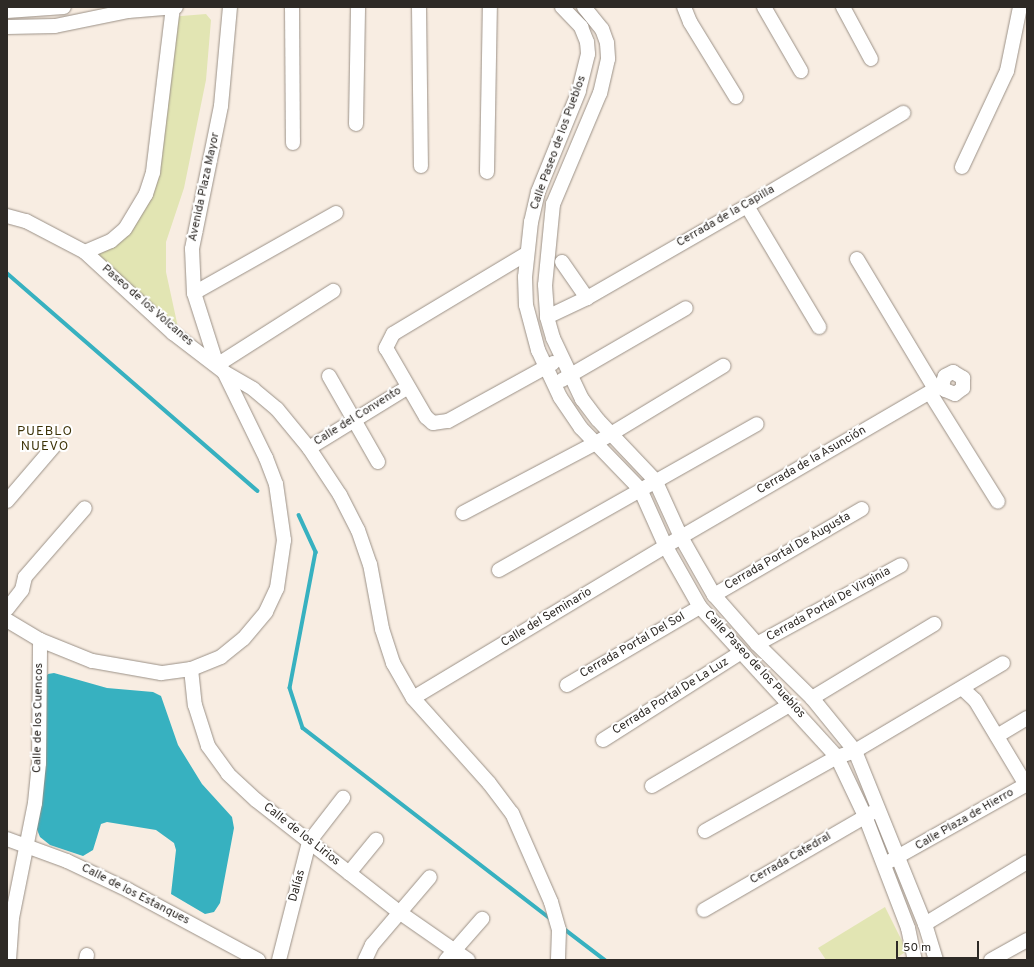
<!DOCTYPE html>
<html>
<head>
<meta charset="utf-8">
<style>
  body { margin:0 }
  #map { position:relative; width:1034px; height:967px; overflow:hidden; background:#f8ede2; font-family:Overpass,sans-serif }
  div>[style] { position:absolute }
  [style*='--x'] { left:calc(var(--x)*1px); top:calc(var(--y)*1px); width:calc(var(--w)*1px); rotate:calc(var(--a)*1deg) }
  .green>* { inset:0; background:#e2e5b3 }
  .water>* { inset:0; background:#37b1c0 }
  .stream>* { height:3.5px; margin:-1.75px; padding:0 1.75px; transform-origin:1.75px; border-radius:1.75px; background:#37b1c0 }
  .roads { filter:drop-shadow(0 0 1px #9b9187) drop-shadow(0 0 1px #9b9187) }
  .minor>* { height:14px; margin:-7px; padding:0 7px; transform-origin:7px; border-radius:7px; background:#fff }
  span { translate:-50% -50%; white-space:nowrap; text-align:center; line-height:1.15; -webkit-text-stroke:4px #fff; paint-order:stroke }
  .street-label { font-size:12px; color:#2e2a26 }
  .neighbourhood-label { font-size:13px; color:#3d3308; letter-spacing:1px }
  .frame { position:absolute; inset:0; border:8px solid #2e2a26; pointer-events:none }
  .scale { position:absolute; left:896px; top:941px; width:83px; height:18px; box-sizing:border-box; border:2px solid #2e2a26; border-top:0; padding-left:5px; font-size:12px; line-height:14px; white-space:nowrap; color:#2e2a26; -webkit-text-stroke:3px #fff; paint-order:stroke }
</style>
</head>
<body>
<div id="map">
  <div class="green">
    <div style="clip-path:polygon(206px 14px,211px 20px,206px 80px,184px 188px,166px 242px,166px 272px,179px 332px,94px 254px,127px 225px,146px 177px,169px 17px)"></div>
    <div style="clip-path:polygon(885px 907px,907px 951px,893px 960px,826px 960px,818px 948px)"></div>
  </div>
  <div class="water">
    <div style="clip-path:polygon(54px 673px,107px 688px,153px 692px,161px 696px,178px 745px,202px 784px,232px 817px,234px 828px,220px 903px,214px 912px,205px 914px,171px 894px,176px 850px,174px 843px,156px 830px,107px 822px,101px 824px,93px 850px,83px 856px,50px 845px,40px 837px,36px 827px,45px 766px,45px 678px,48px 674px)"></div>
  </div>
  <div class="stream">
    <div style="--x:7;--y:273;--w:332;--a:41"></div>
    <div style="--x:299;--y:515;--w:41;--a:65.3"></div>
    <div style="--x:316;--y:552;--w:138;--a:100.8"></div>
    <div style="--x:290;--y:688;--w:42;--a:72"></div>
    <div style="--x:303;--y:728;--w:313;--a:37.6"></div>
    <div style="--x:563;--y:928;--w:53;--a:37.3"></div>
  </div>
  <div class="roads">
    <div class="minor">
      <div style="--x:230;--y:7;--w:99;--a:95.2"></div>
      <div style="--x:221;--y:106;--w:146;--a:101.5"></div>
      <div style="--x:192;--y:249;--w:44;--a:87.4"></div>
      <div style="--x:194;--y:293;--w:76;--a:72.3"></div>
      <div style="--x:217;--y:365;--w:138;--a:-32.5"></div>
      <div style="--x:292;--y:7;--w:136;--a:89.6"></div>
      <div style="--x:419;--y:7;--w:159;--a:89.3"></div>
      <div style="--x:562;--y:7;--w:28;--a:46"></div>
      <div style="--x:581;--y:27;--w:16;--a:68"></div>
      <div style="--x:587;--y:42;--w:12;--a:85"></div>
      <div style="--x:588;--y:54;--w:38;--a:104"></div>
      <div style="--x:579;--y:91;--w:109;--a:112.1"></div>
      <div style="--x:538;--y:192;--w:31;--a:103"></div>
      <div style="--x:531;--y:222;--w:55;--a:96.2"></div>
      <div style="--x:525;--y:277;--w:28;--a:88"></div>
      <div style="--x:526;--y:305;--w:47;--a:75.1"></div>
      <div style="--x:538;--y:350;--w:52;--a:64.9"></div>
      <div style="--x:560;--y:397;--w:37;--a:56"></div>
      <div style="--x:581;--y:428;--w:85;--a:46"></div>
      <div style="--x:640;--y:489;--w:64;--a:65.9"></div>
      <div style="--x:666;--y:547;--w:69;--a:60.5"></div>
      <div style="--x:700;--y:607;--w:203;--a:47.6"></div>
      <div style="--x:837;--y:757;--w:65;--a:64.6"></div>
      <div style="--x:865;--y:816;--w:120;--a:69"></div>
      <div style="--x:908;--y:928;--w:33;--a:78"></div>
      <div style="--x:584;--y:7;--w:28;--a:51"></div>
      <div style="--x:602;--y:29;--w:15;--a:70"></div>
      <div style="--x:607;--y:43;--w:16;--a:86"></div>
      <div style="--x:608;--y:59;--w:35;--a:103"></div>
      <div style="--x:600;--y:93;--w:121;--a:112.9"></div>
      <div style="--x:553;--y:204;--w:81;--a:95.6"></div>
      <div style="--x:545;--y:285;--w:32;--a:86"></div>
      <div style="--x:547;--y:317;--w:22;--a:74"></div>
      <div style="--x:553;--y:338;--w:68;--a:64.6"></div>
      <div style="--x:582;--y:399;--w:26;--a:53"></div>
      <div style="--x:598;--y:420;--w:83;--a:46.5"></div>
      <div style="--x:655;--y:480;--w:63;--a:65.5"></div>
      <div style="--x:681;--y:537;--w:67;--a:60.4"></div>
      <div style="--x:714;--y:595;--w:65;--a:48.7"></div>
      <div style="--x:757;--y:644;--w:77;--a:44.5"></div>
      <div style="--x:812;--y:698;--w:68;--a:50.9"></div>
      <div style="--x:855;--y:751;--w:187;--a:68"></div>
      <div style="--x:925;--y:924;--w:38;--a:73"></div>
      <div style="--x:684;--y:7;--w:16;--a:68"></div>
      <div style="--x:690;--y:22;--w:88;--a:58.5"></div>
      <div style="--x:764;--y:7;--w:74;--a:60"></div>
      <div style="--x:843;--y:7;--w:59;--a:61.7"></div>
      <div style="--x:7;--y:11;--w:57;--a:-4"></div>
      <div style="--x:7;--y:27;--w:48;--a:-1.2"></div>
      <div style="--x:55;--y:26;--w:75;--a:-11.6"></div>
      <div style="--x:128;--y:11;--w:48;--a:-4.8"></div>
      <div style="--x:356;--y:124;--w:117;--a:-89"></div>
      <div style="--x:962;--y:167;--w:106;--a:-64.9"></div>
      <div style="--x:1007;--y:71;--w:65;--a:-78.5"></div>
      <div style="--x:487;--y:172;--w:165;--a:-89"></div>
      <div style="--x:747;--y:206;--w:141;--a:59.2"></div>
      <div style="--x:7;--y:216;--w:20;--a:15"></div>
      <div style="--x:26;--y:221;--w:67;--a:27.7"></div>
      <div style="--x:85;--y:252;--w:120;--a:42.6"></div>
      <div style="--x:173;--y:333;--w:64;--a:37.4"></div>
      <div style="--x:224;--y:372;--w:96;--a:64"></div>
      <div style="--x:266;--y:458;--w:28;--a:69"></div>
      <div style="--x:276;--y:484;--w:57;--a:81.9"></div>
      <div style="--x:284;--y:540;--w:49;--a:98.3"></div>
      <div style="--x:277;--y:588;--w:26;--a:115"></div>
      <div style="--x:266;--y:612;--w:35;--a:130"></div>
      <div style="--x:243;--y:639;--w:28;--a:141"></div>
      <div style="--x:221;--y:657;--w:32;--a:158"></div>
      <div style="--x:191;--y:669;--w:30;--a:172"></div>
      <div style="--x:161;--y:673;--w:70;--a:-170.1"></div>
      <div style="--x:92;--y:661;--w:56;--a:-158"></div>
      <div style="--x:40;--y:640;--w:39;--a:-149"></div>
      <div style="--x:85;--y:252;--w:28;--a:-23"></div>
      <div style="--x:111;--y:241;--w:18;--a:-41"></div>
      <div style="--x:125;--y:229;--w:41;--a:-59"></div>
      <div style="--x:146;--y:194;--w:23;--a:-72"></div>
      <div style="--x:153;--y:172;--w:166;--a:-83.1"></div>
      <div style="--x:526;--y:254;--w:155;--a:149"></div>
      <div style="--x:393;--y:334;--w:16;--a:117"></div>
      <div style="--x:386;--y:348;--w:80;--a:59.9"></div>
      <div style="--x:426;--y:417;--w:9;--a:41"></div>
      <div style="--x:433;--y:423;--w:15;--a:-8"></div>
      <div style="--x:448;--y:421;--w:120;--a:-28.9"></div>
      <div style="--x:857;--y:259;--w:152;--a:59"></div>
      <div style="--x:562;--y:262;--w:44;--a:55.2"></div>
      <div style="--x:194;--y:293;--w:163;--a:-29.4"></div>
      <div style="--x:547;--y:317;--w:44;--a:-25.4"></div>
      <div style="--x:587;--y:298;--w:185;--a:-29.9"></div>
      <div style="--x:747;--y:206;--w:182;--a:-30.8"></div>
      <div style="--x:224;--y:372;--w:34;--a:30"></div>
      <div style="--x:253;--y:389;--w:31;--a:40"></div>
      <div style="--x:277;--y:409;--w:50;--a:50.6"></div>
      <div style="--x:309;--y:448;--w:56;--a:56.6"></div>
      <div style="--x:340;--y:495;--w:39;--a:63"></div>
      <div style="--x:358;--y:530;--w:36;--a:71"></div>
      <div style="--x:370;--y:564;--w:66;--a:79.5"></div>
      <div style="--x:382;--y:629;--w:36;--a:72"></div>
      <div style="--x:393;--y:663;--w:40;--a:60.3"></div>
      <div style="--x:413;--y:698;--w:114;--a:48.2"></div>
      <div style="--x:489;--y:783;--w:38;--a:53"></div>
      <div style="--x:512;--y:813;--w:97;--a:66.3"></div>
      <div style="--x:551;--y:902;--w:29;--a:74"></div>
      <div style="--x:559;--y:930;--w:30;--a:92"></div>
      <div style="--x:953;--y:372;--w:12;--a:31"></div>
      <div style="--x:963;--y:378;--w:10;--a:90"></div>
      <div style="--x:963;--y:388;--w:10;--a:143"></div>
      <div style="--x:955;--y:394;--w:11;--a:-158"></div>
      <div style="--x:945;--y:390;--w:6;--a:-121"></div>
      <div style="--x:942;--y:385;--w:9;--a:-72"></div>
      <div style="--x:945;--y:376;--w:9;--a:-27"></div>
      <div style="--x:329;--y:376;--w:99;--a:60.3"></div>
      <div style="--x:562;--y:380;--w:143;--a:-30.1"></div>
      <div style="--x:930;--y:393;--w:128;--a:58"></div>
      <div style="--x:309;--y:448;--w:116;--a:-31.6"></div>
      <div style="--x:7;--y:501;--w:74;--a:-49.4"></div>
      <div style="--x:463;--y:513;--w:150;--a:-27.8"></div>
      <div style="--x:596;--y:443;--w:149;--a:-31.2"></div>
      <div style="--x:499;--y:570;--w:296;--a:-29.5"></div>
      <div style="--x:714;--y:595;--w:171;--a:-30.2"></div>
      <div style="--x:7;--y:609;--w:24;--a:-52"></div>
      <div style="--x:22;--y:590;--w:13;--a:-77"></div>
      <div style="--x:25;--y:577;--w:91;--a:-49"></div>
      <div style="--x:757;--y:644;--w:164;--a:-28.7"></div>
      <div style="--x:191;--y:669;--w:36;--a:84"></div>
      <div style="--x:195;--y:705;--w:43;--a:72.4"></div>
      <div style="--x:208;--y:746;--w:34;--a:54"></div>
      <div style="--x:228;--y:774;--w:38;--a:43"></div>
      <div style="--x:256;--y:800;--w:182;--a:38.1"></div>
      <div style="--x:399;--y:912;--w:84;--a:34.8"></div>
      <div style="--x:567;--y:685;--w:154;--a:-30.4"></div>
      <div style="--x:963;--y:689;--w:16;--a:43"></div>
      <div style="--x:975;--y:700;--w:99;--a:59"></div>
      <div style="--x:413;--y:698;--w:313;--a:-31"></div>
      <div style="--x:681;--y:537;--w:302;--a:-30.2"></div>
      <div style="--x:812;--y:698;--w:143;--a:-31.2"></div>
      <div style="--x:997;--y:736;--w:35;--a:-31"></div>
      <div style="--x:603;--y:740;--w:162;--a:-32.4"></div>
      <div style="--x:652;--y:786;--w:161;--a:-30.5"></div>
      <div style="--x:705;--y:831;--w:151;--a:-29.3"></div>
      <div style="--x:837;--y:757;--w:19;--a:-18"></div>
      <div style="--x:855;--y:751;--w:172;--a:-30.7"></div>
      <div style="--x:7;--y:839;--w:64;--a:20.1"></div>
      <div style="--x:67;--y:861;--w:68;--a:25.4"></div>
      <div style="--x:128;--y:890;--w:148;--a:28.3"></div>
      <div style="--x:890;--y:861;--w:157;--a:-29.3"></div>
      <div style="--x:349;--y:873;--w:43;--a:-50.7"></div>
      <div style="--x:704;--y:910;--w:195;--a:-30.1"></div>
      <div style="--x:925;--y:924;--w:119;--a:-31.3"></div>
      <div style="--x:9;--y:960;--w:42;--a:-85.9"></div>
      <div style="--x:12;--y:918;--w:117;--a:-78.7"></div>
      <div style="--x:35;--y:803;--w:40;--a:-84.3"></div>
      <div style="--x:39;--y:763;--w:123;--a:-89.5"></div>
      <div style="--x:86;--y:960;--w:5;--a:-79"></div>
      <div style="--x:279;--y:960;--w:122;--a:-75.7"></div>
      <div style="--x:309;--y:842;--w:56;--a:-52.3"></div>
      <div style="--x:365;--y:960;--w:17;--a:-65"></div>
      <div style="--x:372;--y:945;--w:89;--a:-49.5"></div>
      <div style="--x:446;--y:960;--w:55;--a:-48.7"></div>
      <div style="--x:991;--y:960;--w:41;--a:-29.1"></div>
    </div>
  </div>
  <div class="street-label">
    <span style="left:559px;top:143px;rotate:-70deg">Calle Paseo de los Pueblos</span>
    <span style="left:205px;top:187px;rotate:-78deg">Avenida Plaza Mayor</span>
    <span style="left:726px;top:217px;rotate:-30deg">Cerrada de la Capilla</span>
    <span style="left:147px;top:306px;rotate:41deg">Paseo de los Volcanes</span>
    <span style="left:358px;top:417px;rotate:-32deg">Calle del Convento</span>
    <span style="left:812px;top:461px;rotate:-30deg">Cerrada de la Asunción</span>
    <span style="left:788px;top:552px;rotate:-30deg">Cerrada Portal De Augusta</span>
    <span style="left:829px;top:605px;rotate:-29deg">Cerrada Portal De Virginia</span>
    <span style="left:547px;top:618px;rotate:-31deg">Calle del Seminario</span>
    <span style="left:633px;top:646px;rotate:-30deg">Cerrada Portal Del Sol</span>
    <span style="left:754px;top:665px;rotate:47deg">Calle Paseo de los Pueblos</span>
    <span style="left:671px;top:697px;rotate:-32deg">Cerrada Portal De La Luz</span>
    <span style="left:39px;top:718px;rotate:-89deg">Calle de los Cuencos</span>
    <span style="left:965px;top:820px;rotate:-30deg">Calle Plaza de Hierro</span>
    <span style="left:301px;top:835px;rotate:38deg">Calle de los Lirios</span>
    <span style="left:791px;top:859px;rotate:-30deg">Cerrada Catedral</span>
    <span style="left:298px;top:886px;rotate:-75deg">Dalías</span>
    <span style="left:135px;top:895px;rotate:27deg">Calle de los Estanques</span>
  </div>
  <div class="neighbourhood-label">
    <span style="left:45px;top:440px">PUEBLO<br>NUEVO</span>
  </div>
  <div class="frame"></div>
  <div class="scale">50 m</div>
</div>
</body>
</html>
